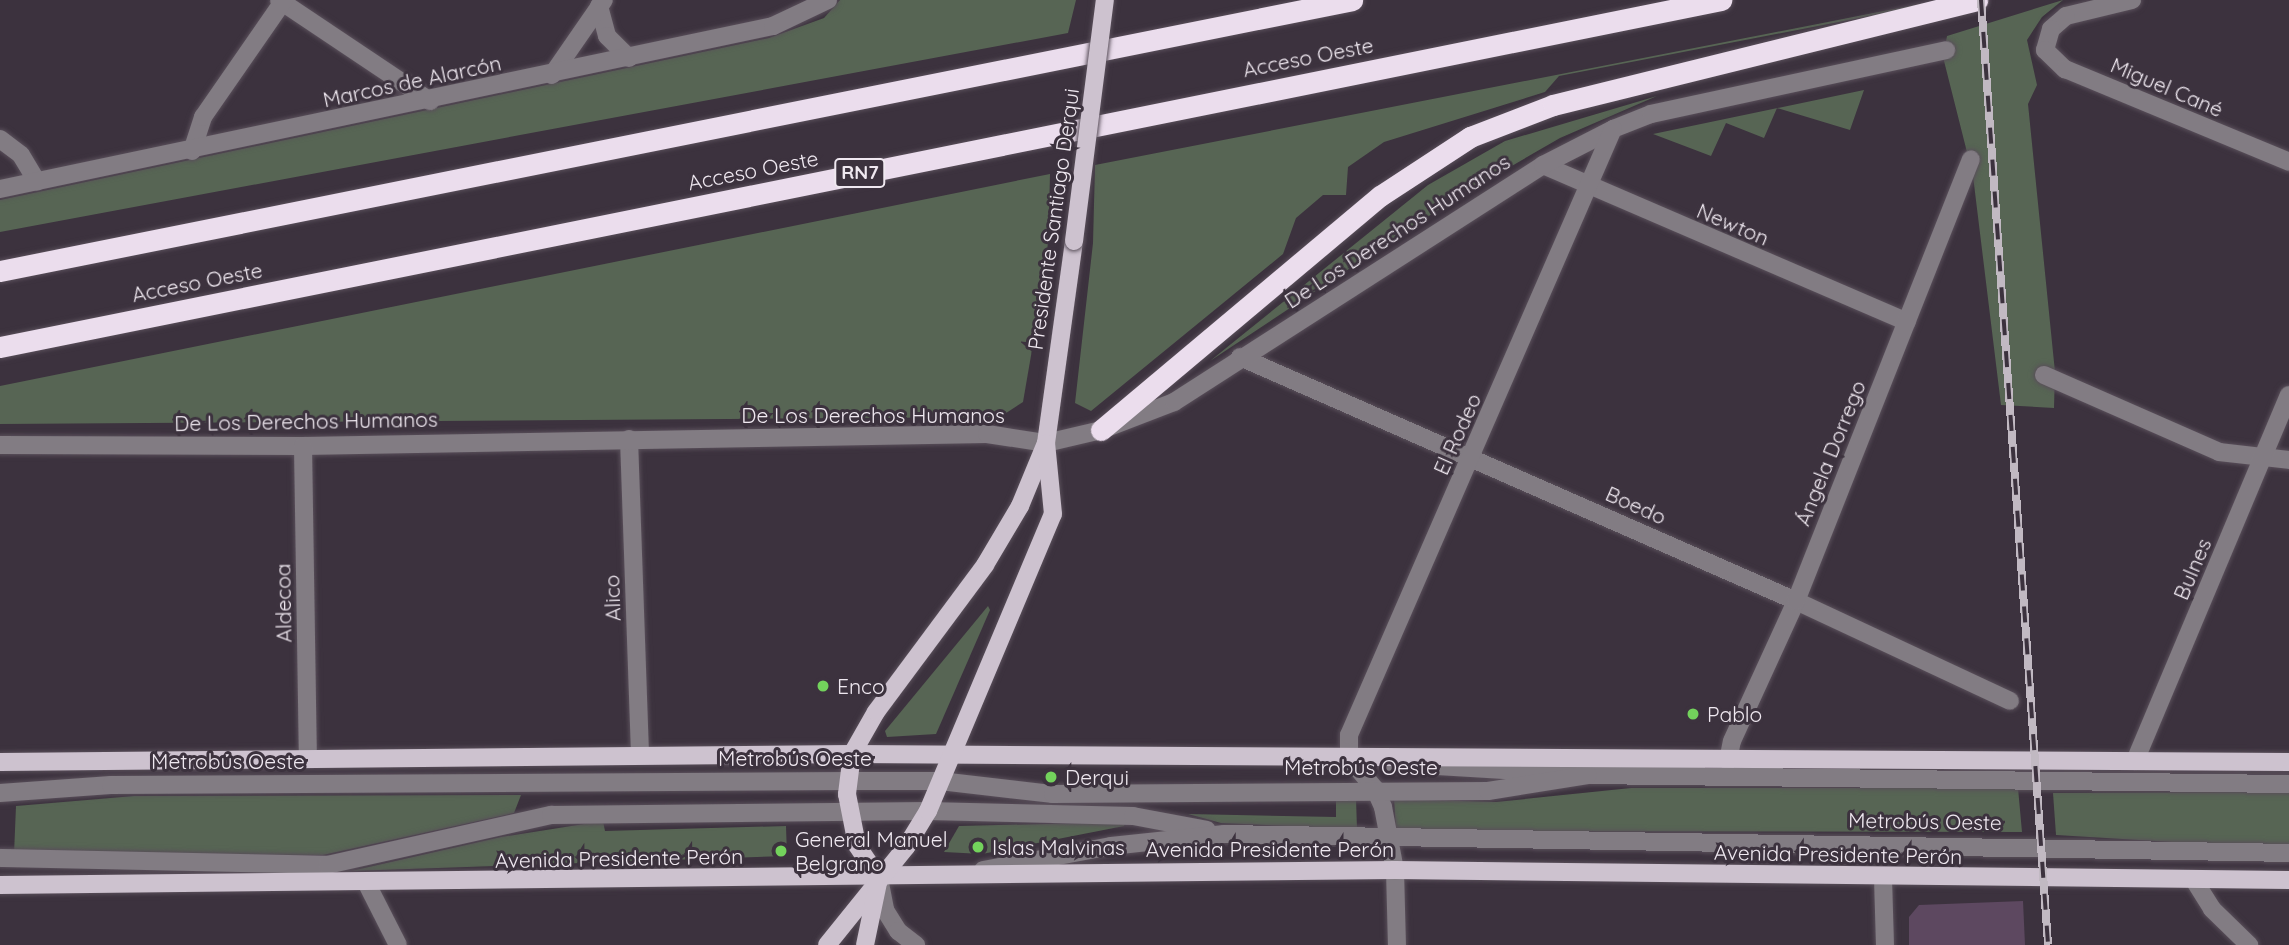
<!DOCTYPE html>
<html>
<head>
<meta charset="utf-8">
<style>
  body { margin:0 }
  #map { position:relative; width:2289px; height:945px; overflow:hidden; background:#3c323e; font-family:Quicksand,sans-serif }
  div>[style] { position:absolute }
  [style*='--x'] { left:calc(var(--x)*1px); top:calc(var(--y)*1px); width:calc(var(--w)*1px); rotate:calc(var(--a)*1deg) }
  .green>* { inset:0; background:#576554 }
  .building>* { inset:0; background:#5d4860 }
  .roads { filter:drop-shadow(0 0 2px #594f5a) drop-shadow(0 0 2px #594f5a) }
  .minor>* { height:18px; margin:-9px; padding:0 9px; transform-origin:9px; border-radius:9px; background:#827c83 }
  .major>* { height:18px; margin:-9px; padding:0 9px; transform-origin:9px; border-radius:9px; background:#cdc2cf }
  .highway>* { height:21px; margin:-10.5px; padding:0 10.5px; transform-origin:10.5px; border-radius:10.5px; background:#ebdded }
  .rail>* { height:8px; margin-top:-4px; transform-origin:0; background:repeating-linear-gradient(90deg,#3c323e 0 16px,#c1b9c2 0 32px); box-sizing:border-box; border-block:2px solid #c1b9c2 }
  .bridges { filter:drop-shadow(0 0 2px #594f5a) drop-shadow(0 0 2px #594f5a) }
  .major-bridge>* { height:18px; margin:-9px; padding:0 9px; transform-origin:9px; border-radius:9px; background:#cdc2cf }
  .dots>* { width:19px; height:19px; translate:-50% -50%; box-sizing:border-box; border:4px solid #3c323e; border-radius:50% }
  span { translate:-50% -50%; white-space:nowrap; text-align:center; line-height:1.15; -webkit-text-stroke:6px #3c323e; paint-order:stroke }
  .shield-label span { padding:2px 5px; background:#3c323e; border:2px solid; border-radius:5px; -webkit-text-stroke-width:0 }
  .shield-label { font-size:19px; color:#efe8f0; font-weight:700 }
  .street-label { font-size:21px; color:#efe8f0 }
  .poi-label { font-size:21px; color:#efe8f0 }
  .left { translate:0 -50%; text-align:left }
</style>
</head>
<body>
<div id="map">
  <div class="green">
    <div style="clip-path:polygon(840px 0,1076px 0,1068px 33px,0 232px,0 200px,769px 38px,824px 18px)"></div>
    <div style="clip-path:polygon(1940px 0,1953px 0,1559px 76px,1545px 92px,1384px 142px,1348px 167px,1346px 195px,1323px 195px,1296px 218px,1283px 254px,1091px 411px,1075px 403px,1093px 243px,1095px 165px)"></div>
    <div style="clip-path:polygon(2063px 0,2042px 17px,2027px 40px,2037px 85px,2028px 104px,2055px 372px,2054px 408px,2001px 405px,1973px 176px,1943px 57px,1947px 36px)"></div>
    <div style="clip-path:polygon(1864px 90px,1850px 130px,1777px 108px,1764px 138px,1726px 123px,1711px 156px,1653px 134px)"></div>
    <div style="clip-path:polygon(1657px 96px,1560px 138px,1453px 200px,1210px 361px,1428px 185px,1505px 141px)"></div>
    <div style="clip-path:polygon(1050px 174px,1048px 257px,1023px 402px,1000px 417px,0 424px,0 386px)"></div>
    <div style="clip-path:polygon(988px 606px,990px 610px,936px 734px,887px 737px,885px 731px)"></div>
    <div style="clip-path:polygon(1631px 788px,2018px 788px,2022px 832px,1396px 831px,1394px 799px,1496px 802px)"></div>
    <div style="clip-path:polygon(2289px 792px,2289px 849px,2056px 835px,2053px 793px)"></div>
    <div style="clip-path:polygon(521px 795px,514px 813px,323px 855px,14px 854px,16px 806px,134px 796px)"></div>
    <div style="clip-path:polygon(1336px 797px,1356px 798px,1357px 829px,1221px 823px,1188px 814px,1336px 817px)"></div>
    <div style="clip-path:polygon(603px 821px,605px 831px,786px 826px,787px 856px,351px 871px,501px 837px)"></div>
    <div style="clip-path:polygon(1125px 822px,1124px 826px,982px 854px,944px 852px,959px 826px)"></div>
  </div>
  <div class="building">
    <div style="clip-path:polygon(2023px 901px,2025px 945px,1909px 945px,1909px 917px,1919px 905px)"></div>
  </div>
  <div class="roads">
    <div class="minor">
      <div style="--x:279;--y:0;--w:182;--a:33.8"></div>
      <div style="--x:2132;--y:0;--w:68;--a:166.4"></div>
      <div style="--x:2066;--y:16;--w:20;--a:139"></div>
      <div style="--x:2051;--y:29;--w:22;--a:106"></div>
      <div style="--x:2045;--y:50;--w:28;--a:44"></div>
      <div style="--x:2065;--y:69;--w:243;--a:22.5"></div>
      <div style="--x:599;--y:6;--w:31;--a:75"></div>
      <div style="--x:607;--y:36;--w:31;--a:45"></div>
      <div style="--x:552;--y:75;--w:91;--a:-55.3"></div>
      <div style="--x:0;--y:139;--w:26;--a:37"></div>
      <div style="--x:21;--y:155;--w:31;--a:59"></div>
      <div style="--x:192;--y:151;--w:36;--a:-72"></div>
      <div style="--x:203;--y:117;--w:142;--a:-55.3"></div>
      <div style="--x:1543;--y:165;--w:396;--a:23.3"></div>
      <div style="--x:0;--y:189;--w:790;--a:-11.91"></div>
      <div style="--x:773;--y:26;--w:61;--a:-25.3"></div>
      <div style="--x:1240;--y:357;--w:607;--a:23.69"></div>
      <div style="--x:1796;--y:601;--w:236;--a:25"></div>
      <div style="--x:2044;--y:375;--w:191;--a:23.7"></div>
      <div style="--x:2219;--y:452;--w:70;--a:6.5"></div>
      <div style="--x:629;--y:439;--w:316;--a:88"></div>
      <div style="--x:0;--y:445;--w:303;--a:0.2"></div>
      <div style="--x:303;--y:446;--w:684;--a:-1.01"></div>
      <div style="--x:987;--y:434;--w:60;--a:8.7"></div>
      <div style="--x:1046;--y:443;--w:57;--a:-13.3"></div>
      <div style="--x:1101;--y:430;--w:78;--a:-21"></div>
      <div style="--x:1174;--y:402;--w:439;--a:-32.7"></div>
      <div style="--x:1543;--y:165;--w:79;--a:-27.2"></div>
      <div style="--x:1613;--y:129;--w:41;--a:-21.5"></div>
      <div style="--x:1651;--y:114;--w:302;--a:-12.2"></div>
      <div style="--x:303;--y:446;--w:313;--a:89.1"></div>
      <div style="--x:1349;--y:758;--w:23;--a:-90"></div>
      <div style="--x:1349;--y:735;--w:661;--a:-66.46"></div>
      <div style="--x:1349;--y:758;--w:40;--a:50"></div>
      <div style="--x:1375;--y:789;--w:20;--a:66"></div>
      <div style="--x:1383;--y:807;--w:64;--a:79.2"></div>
      <div style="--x:1395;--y:870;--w:75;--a:88.5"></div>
      <div style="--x:1728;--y:761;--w:20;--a:-79"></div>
      <div style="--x:1732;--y:741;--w:154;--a:-65.4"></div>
      <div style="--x:1796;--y:601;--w:475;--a:-68.4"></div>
      <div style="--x:2135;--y:761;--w:397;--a:-67.2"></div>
      <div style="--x:1387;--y:763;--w:201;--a:3.4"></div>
      <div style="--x:1588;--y:775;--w:701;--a:0.74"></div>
      <div style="--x:0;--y:793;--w:111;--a:-4.1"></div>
      <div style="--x:111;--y:785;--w:738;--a:-0.31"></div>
      <div style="--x:849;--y:781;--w:91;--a:0"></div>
      <div style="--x:940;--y:781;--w:114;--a:6.6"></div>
      <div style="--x:1053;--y:794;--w:435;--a:-0.4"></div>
      <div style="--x:1488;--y:791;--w:101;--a:-9.1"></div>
      <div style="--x:0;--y:858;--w:327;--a:1.2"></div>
      <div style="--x:327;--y:865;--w:230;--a:-12.6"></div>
      <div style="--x:551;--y:815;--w:377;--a:-0.6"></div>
      <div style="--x:928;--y:811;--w:205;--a:1.4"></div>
      <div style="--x:1133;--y:816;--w:75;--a:10.7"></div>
      <div style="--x:983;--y:870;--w:130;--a:-10.6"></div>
      <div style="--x:1111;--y:846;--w:114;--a:-6.1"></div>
      <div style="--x:1224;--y:834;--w:1065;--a:1.02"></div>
      <div style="--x:879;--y:878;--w:33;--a:79"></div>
      <div style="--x:885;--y:910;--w:25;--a:58"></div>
      <div style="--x:898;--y:931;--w:23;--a:38"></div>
      <div style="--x:1883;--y:878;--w:67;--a:88.3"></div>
      <div style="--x:2194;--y:880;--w:34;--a:58"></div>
      <div style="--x:2212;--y:909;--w:52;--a:44.2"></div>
      <div style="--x:367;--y:884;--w:68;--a:63.1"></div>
    </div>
    <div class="major">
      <div style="--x:0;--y:762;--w:852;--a:-0.54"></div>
      <div style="--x:852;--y:754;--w:1437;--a:0.32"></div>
      <div style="--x:879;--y:878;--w:40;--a:-124"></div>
      <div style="--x:857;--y:845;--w:52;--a:-101.1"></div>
      <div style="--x:847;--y:794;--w:40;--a:-82.9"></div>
      <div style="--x:852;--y:754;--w:48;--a:-60.3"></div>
      <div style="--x:876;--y:712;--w:183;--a:-53.4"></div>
      <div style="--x:985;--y:565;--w:69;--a:-59.3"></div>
      <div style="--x:1020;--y:506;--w:68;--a:-67.6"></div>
      <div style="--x:1046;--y:443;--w:204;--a:-82.1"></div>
      <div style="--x:0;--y:885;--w:1395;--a:-0.62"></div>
      <div style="--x:1395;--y:870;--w:894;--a:0.64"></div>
      <div style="--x:827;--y:945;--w:126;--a:-51.1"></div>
      <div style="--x:906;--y:847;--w:42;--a:-58.6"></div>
      <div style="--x:928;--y:811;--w:322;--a:-67.2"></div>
      <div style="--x:1053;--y:514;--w:71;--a:-95.6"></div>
      <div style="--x:865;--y:945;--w:68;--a:-78.2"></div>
    </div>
    <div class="highway">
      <div style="--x:0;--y:271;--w:1379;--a:-11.33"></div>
      <div style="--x:0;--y:347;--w:1756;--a:-11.4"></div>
      <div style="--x:1101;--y:430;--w:364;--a:-40"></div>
      <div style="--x:1380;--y:196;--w:108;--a:-33.2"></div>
      <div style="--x:1470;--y:137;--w:89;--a:-21.1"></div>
      <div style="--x:1553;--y:105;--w:437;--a:-13.9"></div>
    </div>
  </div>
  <div class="rail">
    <div style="--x:1981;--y:0;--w:947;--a:85.94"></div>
  </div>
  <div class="bridges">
    <div class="major-bridge">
      <div style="--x:1074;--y:241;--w:243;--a:-82.7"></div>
    </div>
  </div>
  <div class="dots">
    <div style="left:823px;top:686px;background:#73d25c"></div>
    <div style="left:1693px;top:714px;background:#73d25c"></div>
    <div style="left:1051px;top:777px;background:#73d25c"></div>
    <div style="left:978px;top:847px;background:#73d25c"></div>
    <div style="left:781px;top:851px;background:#73d25c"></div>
  </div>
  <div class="shield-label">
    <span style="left:860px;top:173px">RN7</span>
  </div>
  <div class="street-label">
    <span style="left:1308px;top:57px;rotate:-11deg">Acceso Oeste</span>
    <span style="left:412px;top:81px;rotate:-12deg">Marcos de Alarcón</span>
    <span style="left:2167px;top:87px;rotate:23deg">Miguel Cané</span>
    <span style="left:753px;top:170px;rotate:-11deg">Acceso Oeste</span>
    <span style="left:1053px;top:219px;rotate:-82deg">Presidente Santiago Derqui</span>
    <span style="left:1733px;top:224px;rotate:23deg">Newton</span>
    <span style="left:1397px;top:231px;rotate:-33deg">De Los Derechos Humanos</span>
    <span style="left:197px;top:282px;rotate:-11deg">Acceso Oeste</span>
    <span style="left:873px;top:415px">De Los Derechos Humanos</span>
    <span style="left:306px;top:421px;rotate:-1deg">De Los Derechos Humanos</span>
    <span style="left:1457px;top:434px;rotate:-66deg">El Rodeo</span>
    <span style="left:1830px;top:453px;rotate:-68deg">Ángela Dorrego</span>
    <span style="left:1636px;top:505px;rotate:24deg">Boedo</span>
    <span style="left:2192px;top:569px;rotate:-67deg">Bulnes</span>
    <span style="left:612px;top:598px;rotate:-92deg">Alico</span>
    <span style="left:283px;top:603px;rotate:-91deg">Aldecoa</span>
    <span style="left:795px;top:758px">Metrobús Oeste</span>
    <span style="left:228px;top:761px">Metrobús Oeste</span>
    <span style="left:1361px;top:767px">Metrobús Oeste</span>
    <span style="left:1925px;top:821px;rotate:1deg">Metrobús Oeste</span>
    <span style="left:1270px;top:849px">Avenida Presidente Perón</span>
    <span style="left:1838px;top:854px;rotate:1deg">Avenida Presidente Perón</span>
    <span style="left:619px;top:858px;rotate:-1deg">Avenida Presidente Perón</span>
  </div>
  <div class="poi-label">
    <span class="left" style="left:837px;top:686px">Enco</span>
    <span class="left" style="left:1707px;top:714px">Pablo</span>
    <span class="left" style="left:1065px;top:777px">Derqui</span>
    <span class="left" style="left:795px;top:851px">General Manuel<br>Belgrano</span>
    <span class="left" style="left:992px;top:847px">Islas Malvinas</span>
  </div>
</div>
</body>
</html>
